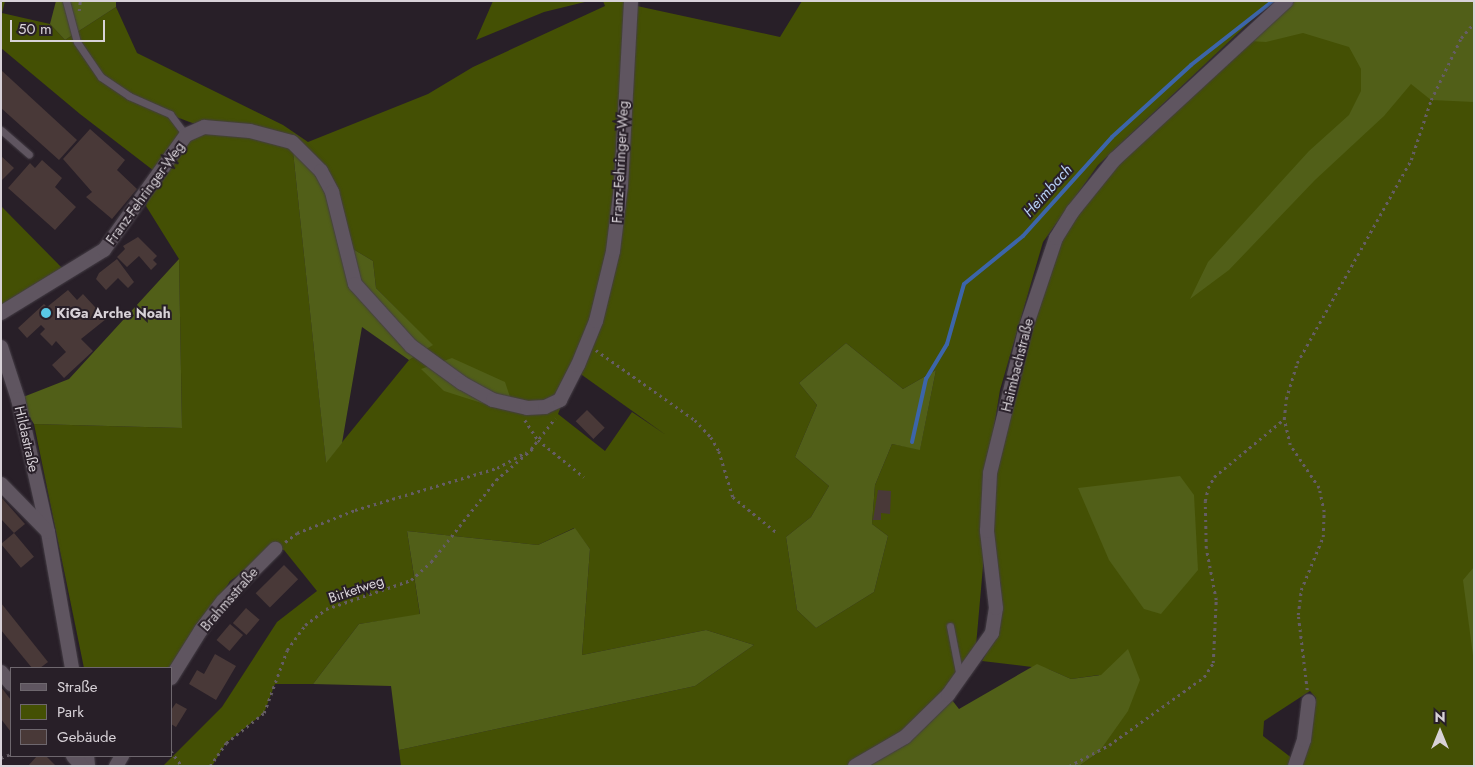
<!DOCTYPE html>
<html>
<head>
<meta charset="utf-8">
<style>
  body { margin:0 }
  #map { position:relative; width:1475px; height:767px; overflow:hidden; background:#281f28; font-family:Jost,sans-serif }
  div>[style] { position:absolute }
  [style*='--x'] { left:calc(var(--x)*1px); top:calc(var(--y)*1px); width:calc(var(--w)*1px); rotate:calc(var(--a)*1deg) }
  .green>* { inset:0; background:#445004 }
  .forest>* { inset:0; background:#515f18 }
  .stream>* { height:4px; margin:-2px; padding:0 2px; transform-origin:2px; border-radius:2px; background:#3c65a9 }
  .building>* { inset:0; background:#493938; transform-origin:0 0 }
  .path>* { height:2.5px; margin-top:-1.25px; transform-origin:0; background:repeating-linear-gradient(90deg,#655d65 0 2.5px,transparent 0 6.5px) }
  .roads { filter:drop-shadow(0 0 1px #443d45) drop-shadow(0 0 1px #443d45) }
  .service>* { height:7px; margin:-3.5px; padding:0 3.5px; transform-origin:3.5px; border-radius:3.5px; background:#5f5560 }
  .minor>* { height:14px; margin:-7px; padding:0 7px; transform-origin:7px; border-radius:7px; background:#5f5560 }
  .secondary>* { height:14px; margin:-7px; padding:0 7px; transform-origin:7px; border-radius:7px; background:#5f5560 }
  .dots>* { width:14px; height:14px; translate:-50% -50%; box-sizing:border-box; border:2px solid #281f28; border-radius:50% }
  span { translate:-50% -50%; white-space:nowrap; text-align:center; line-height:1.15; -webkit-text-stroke:4px #281f28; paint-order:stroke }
  .street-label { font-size:14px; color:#d8d2d8 }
  .poi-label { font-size:14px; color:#d8d2d8; font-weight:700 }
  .left { translate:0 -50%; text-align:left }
  .water-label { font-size:15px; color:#b6cef4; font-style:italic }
  .frame { position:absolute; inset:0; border:2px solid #d8d2d8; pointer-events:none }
  .legend { position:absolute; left:10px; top:667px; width:162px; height:90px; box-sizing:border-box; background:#281f28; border:1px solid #6e676e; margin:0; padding:6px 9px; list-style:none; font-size:15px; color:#d8d2d8 }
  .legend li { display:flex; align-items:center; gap:10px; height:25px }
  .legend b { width:25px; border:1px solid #6e676e }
  .north { position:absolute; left:1415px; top:707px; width:50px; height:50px; -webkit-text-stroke:4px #281f28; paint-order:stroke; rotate:0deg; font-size:14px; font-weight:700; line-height:20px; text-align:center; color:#d8d2d8 }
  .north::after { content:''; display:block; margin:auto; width:18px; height:22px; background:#d8d2d8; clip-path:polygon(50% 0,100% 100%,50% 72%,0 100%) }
  .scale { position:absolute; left:10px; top:20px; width:95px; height:22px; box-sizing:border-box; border:2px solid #d8d2d8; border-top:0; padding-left:6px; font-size:15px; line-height:18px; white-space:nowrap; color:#d8d2d8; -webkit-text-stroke:4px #281f28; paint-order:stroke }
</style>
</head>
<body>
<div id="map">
  <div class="green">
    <div style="clip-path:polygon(evenodd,1px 1px,5px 1px,2px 13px,50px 24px,65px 40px,116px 7px,137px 53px,283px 125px,308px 142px,428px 94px,473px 67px,605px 6px,603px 1px,626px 1px,619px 155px,608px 259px,577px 368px,595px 341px,621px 242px,627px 187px,631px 34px,637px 6px,780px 37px,802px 1px,1272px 1px,1098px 165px,1043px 242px,1000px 390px,985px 482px,984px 555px,975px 657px,948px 695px,905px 737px,859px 766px,401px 766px,399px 750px,695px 686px,754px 645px,706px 630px,582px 655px,590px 549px,574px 528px,538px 545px,407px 531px,420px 615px,359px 624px,313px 684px,275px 684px,264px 713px,226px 743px,212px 766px,163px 766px,222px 707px,277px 622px,317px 591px,284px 550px,275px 549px,230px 581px,171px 678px,171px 668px,84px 668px,34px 424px,182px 428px,179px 259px,146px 206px,158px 174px,80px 114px,1px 48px,1px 1px,171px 115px,203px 127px,186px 135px,171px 115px,1px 1px,223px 128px,271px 130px,290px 141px,250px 131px,223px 128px,1px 1px,292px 142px,316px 155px,333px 182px,353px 249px,373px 261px,376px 288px,432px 345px,409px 360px,326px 462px,292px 142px,1px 1px,846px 343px,903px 389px,936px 370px,920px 449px,892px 444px,875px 485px,872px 524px,888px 536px,874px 592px,816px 628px,797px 610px,786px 537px,811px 517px,829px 486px,795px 457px,817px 405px,799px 383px,846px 343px,1px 1px,575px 370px,666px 435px,632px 412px,605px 451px,558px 414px,575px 370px)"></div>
    <div style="clip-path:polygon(493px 1px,589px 1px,544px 12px,476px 40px)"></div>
    <div style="clip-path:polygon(evenodd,1301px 1px,1474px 76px,1474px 766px,1079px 766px,1099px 752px,1099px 675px,1071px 679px,1048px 669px,982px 661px,999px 630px,1001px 587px,989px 521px,994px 469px,1055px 246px,1082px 200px,1173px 111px,1195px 95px,1203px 81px,1301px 1px,1310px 691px,1316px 698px,1312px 725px,1297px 762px,1263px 736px,1264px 721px,1310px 691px)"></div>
    <div style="clip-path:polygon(1px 206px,68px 274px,1px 313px)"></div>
  </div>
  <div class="forest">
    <div style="clip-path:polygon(56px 1px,116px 1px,116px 7px,65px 40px,50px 24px)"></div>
    <div style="clip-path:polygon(1295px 1px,1474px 1px,1474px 102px,1431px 100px,1411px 84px,1384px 116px,1315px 180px,1229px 270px,1190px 299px,1208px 262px,1309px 151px,1349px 115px,1361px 91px,1361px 69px,1349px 47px,1303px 33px,1266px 42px,1248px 41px)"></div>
    <div style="clip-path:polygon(292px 142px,316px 155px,333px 182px,353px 249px,373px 261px,376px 288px,433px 345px,409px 360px,362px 327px,342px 443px,326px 463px)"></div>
    <div style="clip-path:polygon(179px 259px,182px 428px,34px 424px,18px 399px,69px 379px)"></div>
    <div style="clip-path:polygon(846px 343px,903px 389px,936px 370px,920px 450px,892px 444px,875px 485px,872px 524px,888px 536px,874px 592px,816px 628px,797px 610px,786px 537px,811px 517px,829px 486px,795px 457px,817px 405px,799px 383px)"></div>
    <div style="clip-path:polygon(452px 358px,505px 382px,510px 397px,494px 407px,444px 391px,421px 369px)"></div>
    <div style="clip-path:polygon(1180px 476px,1194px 495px,1198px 570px,1161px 614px,1144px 609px,1109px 560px,1078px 488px)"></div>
    <div style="clip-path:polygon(575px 528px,590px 549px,582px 655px,706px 630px,754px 645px,695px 686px,399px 750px,391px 686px,313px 684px,359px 624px,420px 614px,407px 531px,538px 545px)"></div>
    <div style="clip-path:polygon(1474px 567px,1474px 663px,1463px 580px)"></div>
    <div style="clip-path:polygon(1128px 649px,1140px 680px,1128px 711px,1099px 752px,1079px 766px,859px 766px,948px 695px,959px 709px,1037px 664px,1071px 679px,1101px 675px)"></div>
  </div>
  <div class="stream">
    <div style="--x:912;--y:442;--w:65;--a:-77.5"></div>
    <div style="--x:926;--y:379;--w:41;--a:-59"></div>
    <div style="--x:947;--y:344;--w:62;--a:-74.2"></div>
    <div style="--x:964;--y:284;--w:76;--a:-39.1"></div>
    <div style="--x:1023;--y:236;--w:133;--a:-48"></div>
    <div style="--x:1112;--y:137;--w:107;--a:-42.3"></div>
    <div style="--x:1191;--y:65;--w:104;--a:-38"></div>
  </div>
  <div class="building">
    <div style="clip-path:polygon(1px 70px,77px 140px,59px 160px,1px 108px)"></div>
    <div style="clip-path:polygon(90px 129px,125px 160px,117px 170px,137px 189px,112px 219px,86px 197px,92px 192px,63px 159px)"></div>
    <div style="clip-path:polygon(1px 156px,14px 168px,1px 181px)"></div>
    <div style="clip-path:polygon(42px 160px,62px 178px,55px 187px,76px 207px,55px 230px,8px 188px,30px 163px,35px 168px)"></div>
    <div style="clip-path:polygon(138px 237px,157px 256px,153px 260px,157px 264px,151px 270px,139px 256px,127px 267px,117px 257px,125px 249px,123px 246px)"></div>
    <div style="clip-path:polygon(117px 259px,134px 282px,128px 288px,118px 278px,106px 290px,96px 279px,99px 273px)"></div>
    <div style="clip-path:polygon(68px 290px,77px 300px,83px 294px,106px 319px,81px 339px,93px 351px,64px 378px,52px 365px,66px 352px,56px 341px,52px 346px,40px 334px,45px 329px,41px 325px,27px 338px,18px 328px,44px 304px,47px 307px)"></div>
    <div style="left:587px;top:410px;width:25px;height:16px;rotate:45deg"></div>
    <div style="clip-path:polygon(878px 490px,891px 491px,890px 514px,881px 513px,881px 520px,873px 520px)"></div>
    <div style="clip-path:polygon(1px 497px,25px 524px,14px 533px,1px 519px)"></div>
    <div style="left:14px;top:533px;width:31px;height:17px;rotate:50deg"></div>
    <div style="left:284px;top:565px;width:20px;height:40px;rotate:45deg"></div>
    <div style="clip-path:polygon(1px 603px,48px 662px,40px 668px,32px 668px,1px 630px)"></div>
    <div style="left:246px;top:608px;width:18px;height:20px;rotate:41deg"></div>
    <div style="left:230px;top:624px;width:17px;height:21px;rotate:40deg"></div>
    <div style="clip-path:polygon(215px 654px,236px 666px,216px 700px,189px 684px,197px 670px,204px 674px)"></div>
    <div style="clip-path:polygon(1px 687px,11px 700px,11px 732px,1px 719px)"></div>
    <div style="clip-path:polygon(176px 703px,187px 709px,176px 727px,171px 724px,171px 710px)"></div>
    <div style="clip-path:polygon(37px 756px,46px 756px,56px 766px,28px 766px)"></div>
  </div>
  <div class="path">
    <div style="--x:79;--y:11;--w:10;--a:-84"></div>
    <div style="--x:596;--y:350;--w:121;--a:35.3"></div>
    <div style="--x:695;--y:420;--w:23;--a:47"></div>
    <div style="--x:711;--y:437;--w:16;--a:60"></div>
    <div style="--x:719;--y:451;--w:48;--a:73.1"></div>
    <div style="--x:733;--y:497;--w:55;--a:39.1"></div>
    <div style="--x:525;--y:420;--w:24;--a:57"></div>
    <div style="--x:538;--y:440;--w:59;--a:38.8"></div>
    <div style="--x:531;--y:449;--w:39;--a:-52"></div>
    <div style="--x:285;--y:542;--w:15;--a:-37"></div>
    <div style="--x:297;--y:533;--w:62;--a:-21.6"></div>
    <div style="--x:355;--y:510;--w:148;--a:-16.5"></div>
    <div style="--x:497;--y:468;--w:33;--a:-29"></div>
    <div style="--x:1307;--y:690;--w:76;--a:-96.8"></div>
    <div style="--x:1298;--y:615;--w:25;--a:-83"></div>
    <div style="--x:1301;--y:590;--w:57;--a:-67.5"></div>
    <div style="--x:1323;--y:537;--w:25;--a:-88"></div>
    <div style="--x:1324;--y:512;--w:25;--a:-102"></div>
    <div style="--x:1319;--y:488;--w:52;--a:-124"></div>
    <div style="--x:1290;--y:445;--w:27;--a:-103"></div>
    <div style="--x:1284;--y:419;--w:20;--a:-84"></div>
    <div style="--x:1286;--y:399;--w:38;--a:-73"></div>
    <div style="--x:1297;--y:363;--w:233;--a:-60.7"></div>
    <div style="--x:1411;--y:160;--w:63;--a:-71.6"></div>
    <div style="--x:1431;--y:100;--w:69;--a:-64.2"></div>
    <div style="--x:1461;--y:38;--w:20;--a:-49"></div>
    <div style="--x:171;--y:751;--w:19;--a:54"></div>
    <div style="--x:1;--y:758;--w:11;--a:-22"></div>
    <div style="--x:210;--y:766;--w:28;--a:-55"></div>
    <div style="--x:226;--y:743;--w:48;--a:-38.3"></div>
    <div style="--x:264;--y:713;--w:67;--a:-69.9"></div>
    <div style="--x:287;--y:650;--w:31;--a:-54"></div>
    <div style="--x:305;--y:625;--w:26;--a:-37"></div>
    <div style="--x:326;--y:609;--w:90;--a:-18.8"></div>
    <div style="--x:411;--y:580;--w:27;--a:-42"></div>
    <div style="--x:431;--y:562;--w:105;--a:-51.6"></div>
    <div style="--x:496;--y:480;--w:48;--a:-40.7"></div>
    <div style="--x:1069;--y:766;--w:45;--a:-27.7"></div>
    <div style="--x:1109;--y:745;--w:117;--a:-35.6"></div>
    <div style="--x:1204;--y:677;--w:17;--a:-57"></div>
    <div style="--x:1213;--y:663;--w:63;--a:-87.3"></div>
    <div style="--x:1216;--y:600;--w:53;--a:-100.9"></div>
    <div style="--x:1206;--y:548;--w:47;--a:-91.2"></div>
    <div style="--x:1205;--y:501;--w:13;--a:-77"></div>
    <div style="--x:1208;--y:488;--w:13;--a:-61"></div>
    <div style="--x:1214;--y:477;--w:91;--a:-39.6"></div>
  </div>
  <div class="roads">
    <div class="service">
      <div style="--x:66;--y:1;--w:42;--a:75"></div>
      <div style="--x:77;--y:42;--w:42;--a:55.6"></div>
      <div style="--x:101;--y:77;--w:34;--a:34"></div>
      <div style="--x:129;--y:96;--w:45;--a:23.7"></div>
      <div style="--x:170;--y:114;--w:26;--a:53"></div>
      <div style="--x:1;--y:130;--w:37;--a:41"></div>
      <div style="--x:950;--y:626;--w:52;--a:78.9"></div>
    </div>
    <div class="minor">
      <div style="--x:1;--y:313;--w:121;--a:-31.5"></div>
      <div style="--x:104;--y:250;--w:141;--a:-54.5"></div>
      <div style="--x:186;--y:135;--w:20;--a:-24"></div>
      <div style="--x:204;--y:127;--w:46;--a:5"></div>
      <div style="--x:250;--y:131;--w:43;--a:14.7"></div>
      <div style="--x:292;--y:142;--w:41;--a:45"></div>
      <div style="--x:321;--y:171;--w:24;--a:62"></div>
      <div style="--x:332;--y:192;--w:95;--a:76"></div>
      <div style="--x:355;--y:284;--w:84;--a:47.9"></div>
      <div style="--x:411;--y:346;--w:63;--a:36"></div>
      <div style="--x:462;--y:383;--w:35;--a:29"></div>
      <div style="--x:493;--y:400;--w:35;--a:13"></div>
      <div style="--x:527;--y:408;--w:18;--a:-3"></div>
      <div style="--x:545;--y:407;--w:17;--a:-25"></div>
      <div style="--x:560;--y:400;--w:39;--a:-63"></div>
      <div style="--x:578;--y:365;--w:48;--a:-67.8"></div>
      <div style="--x:596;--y:321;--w:72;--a:-76.3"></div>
      <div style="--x:613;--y:251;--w:65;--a:-83"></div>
      <div style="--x:621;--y:186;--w:185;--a:-86.9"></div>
      <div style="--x:1;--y:347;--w:55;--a:71.9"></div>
      <div style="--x:18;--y:399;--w:136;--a:77.3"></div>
      <div style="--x:48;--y:532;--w:138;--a:80"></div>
      <div style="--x:1;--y:484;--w:67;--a:45.6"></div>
      <div style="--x:171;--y:678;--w:57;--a:-58"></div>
      <div style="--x:201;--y:630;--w:36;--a:-53"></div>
      <div style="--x:223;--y:601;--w:74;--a:-45"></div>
      <div style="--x:87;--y:756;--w:10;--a:84"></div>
      <div style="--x:116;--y:766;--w:12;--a:-59"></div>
      <div style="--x:855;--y:766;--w:58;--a:-30.1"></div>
      <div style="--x:905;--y:737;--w:60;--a:-44.3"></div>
      <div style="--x:948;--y:695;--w:76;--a:-54.6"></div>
      <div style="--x:992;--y:633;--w:25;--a:-81"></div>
      <div style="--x:996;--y:608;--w:78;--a:-96.7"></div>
      <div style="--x:987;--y:531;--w:58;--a:-87"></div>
      <div style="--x:990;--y:473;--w:147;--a:-76.2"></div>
      <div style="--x:1025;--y:330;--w:97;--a:-71.4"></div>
      <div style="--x:1056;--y:238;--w:32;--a:-58"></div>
      <div style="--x:1073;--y:211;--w:67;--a:-51.1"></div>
      <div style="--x:1115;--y:159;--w:233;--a:-42.7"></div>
      <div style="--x:1295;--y:766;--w:28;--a:-71"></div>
      <div style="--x:1304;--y:740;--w:39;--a:-83"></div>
    </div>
    <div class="secondary">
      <div style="--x:1;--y:672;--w:16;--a:50"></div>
      <div style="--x:73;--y:756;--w:13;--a:48"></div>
    </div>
  </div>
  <div class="dots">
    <div style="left:46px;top:313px;background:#59c8e5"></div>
  </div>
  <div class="street-label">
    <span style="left:620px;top:162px;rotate:-87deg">Franz-Fehringer-Weg</span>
    <span style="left:145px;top:193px;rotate:-54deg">Franz-Fehringer-Weg</span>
    <span style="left:1017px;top:365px;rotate:-76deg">Haimbachstraße</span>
    <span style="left:27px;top:439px;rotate:77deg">Hildastraße</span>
    <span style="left:356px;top:589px;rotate:-19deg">Birketweg</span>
    <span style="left:229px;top:599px;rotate:-49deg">Brahmsstraße</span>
  </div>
  <div class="poi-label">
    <span class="left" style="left:56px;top:313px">KiGa Arche Noah</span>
  </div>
  <div class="water-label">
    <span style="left:1048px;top:191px;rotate:-48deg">Heimbach</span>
  </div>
  <div class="frame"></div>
  <ul class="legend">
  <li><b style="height:6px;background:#5f5560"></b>Straße</li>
  <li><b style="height:14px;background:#445004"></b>Park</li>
  <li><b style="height:14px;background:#493938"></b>Gebäude</li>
  </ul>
  <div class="north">N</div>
  <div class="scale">50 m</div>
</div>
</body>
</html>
